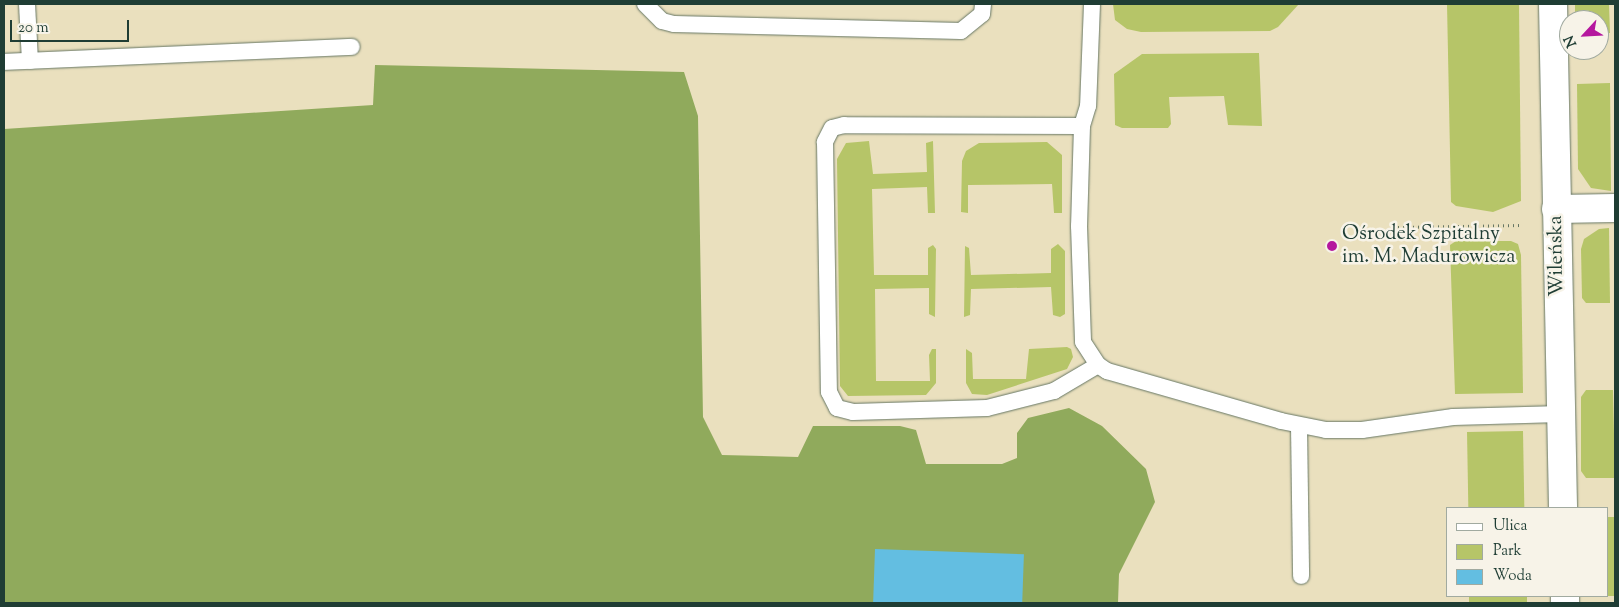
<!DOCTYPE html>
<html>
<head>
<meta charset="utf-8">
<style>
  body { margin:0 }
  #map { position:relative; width:1619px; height:607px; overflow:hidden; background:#eae0be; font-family:"Sorts Mill Goudy",serif }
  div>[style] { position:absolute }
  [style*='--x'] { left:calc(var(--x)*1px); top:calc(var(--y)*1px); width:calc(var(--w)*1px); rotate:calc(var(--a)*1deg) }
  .green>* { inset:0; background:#b6c568; transform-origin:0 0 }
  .forest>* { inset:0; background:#90aa5c }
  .water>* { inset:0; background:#63bee1; transform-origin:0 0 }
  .path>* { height:3px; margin-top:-1.5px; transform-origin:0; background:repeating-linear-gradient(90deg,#667664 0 1px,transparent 0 5px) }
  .roads { filter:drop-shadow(0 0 1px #667664) drop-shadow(0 0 1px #667664) }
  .lane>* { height:16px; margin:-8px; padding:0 8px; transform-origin:8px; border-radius:8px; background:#fff }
  .street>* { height:28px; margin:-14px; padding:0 14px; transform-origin:14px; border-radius:14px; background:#fff }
  .dots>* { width:14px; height:14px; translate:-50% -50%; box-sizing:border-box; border:2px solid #f7f3e8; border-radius:50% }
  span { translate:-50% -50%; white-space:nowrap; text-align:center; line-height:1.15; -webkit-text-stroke:5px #f7f3e8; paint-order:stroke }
  .poi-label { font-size:20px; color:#1f3d34 }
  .left { translate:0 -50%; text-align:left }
  .street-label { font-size:20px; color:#1f3d34 }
  .frame { position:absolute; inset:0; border:5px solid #1f3d34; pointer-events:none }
  .legend { position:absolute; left:1446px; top:507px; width:162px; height:90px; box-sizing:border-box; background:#f7f3e8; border:1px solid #a1aaa0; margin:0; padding:6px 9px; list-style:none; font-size:15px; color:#1f3d34 }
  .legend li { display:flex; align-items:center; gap:10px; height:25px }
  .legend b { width:25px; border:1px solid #a1aaa0 }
  .north { position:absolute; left:1559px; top:10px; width:50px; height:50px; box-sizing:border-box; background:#f7f3e8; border:1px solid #a1aaa0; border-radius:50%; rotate:245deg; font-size:14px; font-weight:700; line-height:20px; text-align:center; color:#1f3d34 }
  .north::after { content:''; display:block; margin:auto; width:18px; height:22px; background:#b5179e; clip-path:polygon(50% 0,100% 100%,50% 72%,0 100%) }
  .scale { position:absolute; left:10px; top:20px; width:119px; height:22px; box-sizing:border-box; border:2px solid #1f3d34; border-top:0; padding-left:6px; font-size:15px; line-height:18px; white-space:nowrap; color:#1f3d34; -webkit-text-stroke:4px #f7f3e8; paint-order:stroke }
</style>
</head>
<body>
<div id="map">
  <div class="green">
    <div style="clip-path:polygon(1113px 4px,1299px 4px,1278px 27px,1270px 31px,1141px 32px,1127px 29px,1115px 20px)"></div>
    <div style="clip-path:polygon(1447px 4px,1519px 4px,1521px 201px,1493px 212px,1456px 206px,1451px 202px)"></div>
    <div style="clip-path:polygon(1575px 4px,1609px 4px,1610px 33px,1599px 33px,1599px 20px,1575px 20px)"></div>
    <div style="clip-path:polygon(1259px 53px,1262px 126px,1228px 125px,1224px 96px,1169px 97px,1171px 124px,1168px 128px,1122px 128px,1115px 125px,1114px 74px,1142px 54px)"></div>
    <div style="clip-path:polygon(1610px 83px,1611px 191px,1591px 188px,1578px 169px,1577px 84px)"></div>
    <div style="clip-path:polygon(869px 141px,873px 174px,927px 172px,926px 143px,933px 141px,935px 213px,928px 213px,927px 187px,872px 189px,874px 275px,928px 275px,928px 248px,933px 245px,936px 249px,935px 317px,929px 314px,929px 288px,875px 289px,876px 381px,930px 381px,929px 355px,932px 349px,936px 349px,936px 383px,926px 395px,848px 396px,840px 386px,837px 159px,846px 143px)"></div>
    <div style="clip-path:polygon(1047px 142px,1062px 155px,1062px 213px,1054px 213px,1052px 184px,968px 185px,968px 213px,961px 212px,962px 161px,966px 151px,979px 143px)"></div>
    <div style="clip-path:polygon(1609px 228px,1610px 303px,1586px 303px,1582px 298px,1581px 249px,1584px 239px,1599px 229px)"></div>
    <div style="clip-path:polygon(1456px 241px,1511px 241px,1518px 244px,1521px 255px,1523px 393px,1455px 394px,1450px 245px)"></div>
    <div style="clip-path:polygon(1058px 244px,1065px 251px,1065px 314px,1060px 317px,1053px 315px,1051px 287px,971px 289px,970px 315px,964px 317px,965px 246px,969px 248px,971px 275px,1051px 273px,1051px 249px)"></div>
    <div style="clip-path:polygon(1067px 347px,1071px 349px,1073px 357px,1067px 369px,987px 395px,972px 394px,966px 383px,966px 349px,972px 353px,973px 379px,1026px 379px,1029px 349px)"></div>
    <div style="clip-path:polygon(1586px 390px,1613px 390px,1615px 478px,1586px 478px,1581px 471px,1581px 397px)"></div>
    <div style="left:1523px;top:431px;width:77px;height:56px;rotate:89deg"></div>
    <div style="left:1608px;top:517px;width:6px;height:79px"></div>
    <div style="left:1469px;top:596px;width:58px;height:7px"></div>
  </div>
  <div class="forest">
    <div style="clip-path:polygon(375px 65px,684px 72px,698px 116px,703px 417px,722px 455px,798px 457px,813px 426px,900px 426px,916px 430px,926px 464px,1002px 464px,1017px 458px,1017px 433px,1028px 418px,1069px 408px,1102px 426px,1146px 469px,1155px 502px,1119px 574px,1118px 603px,4px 603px,4px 129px,373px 105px)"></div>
  </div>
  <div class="water">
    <div style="left:875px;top:549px;width:149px;height:54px;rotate:2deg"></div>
  </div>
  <div class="path">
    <div style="--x:1398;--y:227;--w:124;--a:-0.9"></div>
  </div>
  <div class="roads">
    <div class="lane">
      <div style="--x:27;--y:4;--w:57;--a:87"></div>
      <div style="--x:645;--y:4;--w:24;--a:45"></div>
      <div style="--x:662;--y:21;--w:12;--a:14"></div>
      <div style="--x:674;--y:24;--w:287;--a:1.4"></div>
      <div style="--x:961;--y:31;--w:27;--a:-39"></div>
      <div style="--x:982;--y:14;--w:10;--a:-84"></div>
      <div style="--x:1092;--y:4;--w:102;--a:92.2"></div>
      <div style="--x:1088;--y:106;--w:21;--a:107"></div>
      <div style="--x:1082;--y:126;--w:238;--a:-179.8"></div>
      <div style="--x:844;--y:125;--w:12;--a:166"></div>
      <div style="--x:832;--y:128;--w:16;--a:117"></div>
      <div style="--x:825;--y:142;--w:250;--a:89.1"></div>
      <div style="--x:829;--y:392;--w:18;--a:63"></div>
      <div style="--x:837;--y:408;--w:16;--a:14"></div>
      <div style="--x:853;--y:412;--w:134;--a:-1.7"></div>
      <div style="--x:987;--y:408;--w:69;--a:-14.2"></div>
      <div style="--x:1054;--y:391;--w:51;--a:-30.6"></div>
      <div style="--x:1098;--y:365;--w:11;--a:34"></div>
      <div style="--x:1107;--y:371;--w:181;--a:16"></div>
      <div style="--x:1281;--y:421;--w:46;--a:11.3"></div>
      <div style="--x:1326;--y:430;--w:36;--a:0"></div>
      <div style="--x:1362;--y:430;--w:92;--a:-8.1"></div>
      <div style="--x:1453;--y:417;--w:108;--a:-1.6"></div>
      <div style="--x:4;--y:62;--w:348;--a:-2.5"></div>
      <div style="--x:1082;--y:126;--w:100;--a:91.7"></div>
      <div style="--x:1079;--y:226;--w:116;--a:88"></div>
      <div style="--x:1083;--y:342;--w:27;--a:57"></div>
      <div style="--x:1299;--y:426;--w:150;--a:89.2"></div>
    </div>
    <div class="street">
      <div style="--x:1553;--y:4;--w:504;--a:88.86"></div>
      <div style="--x:1556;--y:209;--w:59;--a:-1"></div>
      <div style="--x:1565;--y:596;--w:7;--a:90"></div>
    </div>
  </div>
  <div class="dots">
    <div style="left:1332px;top:246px;background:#b5179e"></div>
  </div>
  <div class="poi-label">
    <span class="left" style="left:1342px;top:246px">Ośrodek Szpitalny<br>im. M. Madurowicza</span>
  </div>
  <div class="street-label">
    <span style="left:1557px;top:256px;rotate:-91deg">Wileńska</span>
  </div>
  <div class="frame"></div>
  <ul class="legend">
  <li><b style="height:6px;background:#fff"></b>Ulica</li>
  <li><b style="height:14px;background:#b6c568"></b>Park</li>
  <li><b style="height:14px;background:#63bee1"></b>Woda</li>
  </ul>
  <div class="north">N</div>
  <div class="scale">20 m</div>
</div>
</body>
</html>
